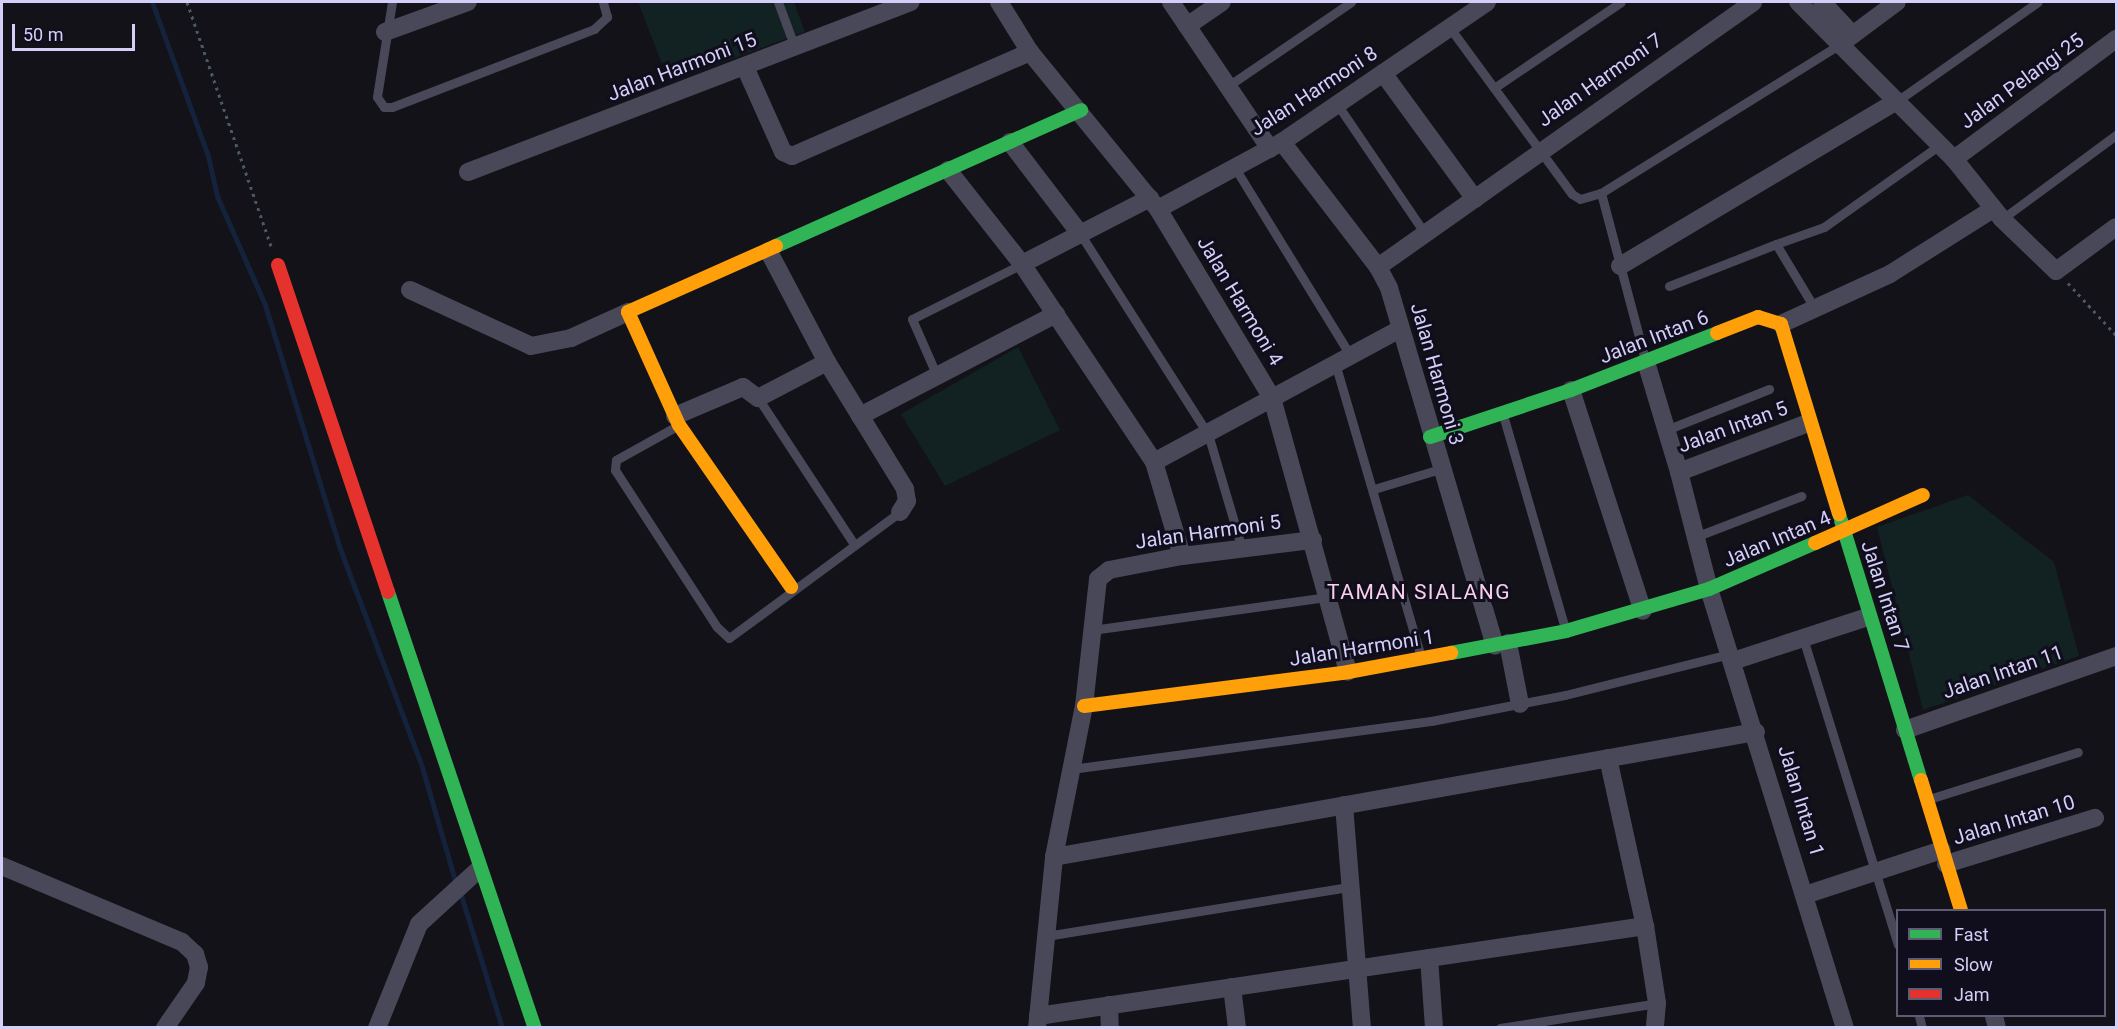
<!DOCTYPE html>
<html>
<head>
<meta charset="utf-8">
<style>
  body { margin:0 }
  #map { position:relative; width:2118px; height:1029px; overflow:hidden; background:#121218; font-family:Roboto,sans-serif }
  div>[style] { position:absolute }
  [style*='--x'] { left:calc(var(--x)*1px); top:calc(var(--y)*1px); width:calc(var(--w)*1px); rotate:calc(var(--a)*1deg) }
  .green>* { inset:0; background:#122222 }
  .stream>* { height:5px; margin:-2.5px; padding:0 2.5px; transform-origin:2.5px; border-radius:2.5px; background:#14233b }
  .path>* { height:3px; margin-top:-1.5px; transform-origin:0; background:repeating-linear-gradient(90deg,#4b5761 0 3px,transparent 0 7.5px) }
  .lane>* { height:9px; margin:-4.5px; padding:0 4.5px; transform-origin:4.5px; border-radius:4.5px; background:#484858 }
  .street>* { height:18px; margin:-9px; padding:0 9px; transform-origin:9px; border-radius:9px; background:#484858 }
  .fast>* { height:14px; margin:-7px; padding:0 7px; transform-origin:7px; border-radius:7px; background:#30b455 }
  .slow>* { height:14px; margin:-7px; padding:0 7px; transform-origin:7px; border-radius:7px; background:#ff9f0a }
  .jam>* { height:14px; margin:-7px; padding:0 7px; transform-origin:7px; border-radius:7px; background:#e5322d }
  span { translate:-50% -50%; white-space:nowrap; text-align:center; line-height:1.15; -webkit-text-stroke:6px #100e1c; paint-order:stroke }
  .street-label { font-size:20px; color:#d3cff9 }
  .neighbourhood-label { font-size:21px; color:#f9d0ea; letter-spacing:1.5px }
  .frame { position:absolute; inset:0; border:3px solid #d3cff9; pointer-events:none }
  .legend { position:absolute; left:1896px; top:909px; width:210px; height:108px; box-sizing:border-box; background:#100e1c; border:2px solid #5e5b74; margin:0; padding:8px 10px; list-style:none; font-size:18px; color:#d3cff9 }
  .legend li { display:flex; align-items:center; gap:12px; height:30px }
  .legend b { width:30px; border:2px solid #5e5b74 }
  .scale { position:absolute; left:12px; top:24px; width:123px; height:27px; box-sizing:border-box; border:3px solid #d3cff9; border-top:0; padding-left:8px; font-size:18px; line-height:21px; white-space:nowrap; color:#d3cff9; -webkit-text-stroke:4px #100e1c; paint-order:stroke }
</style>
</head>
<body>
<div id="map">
  <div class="green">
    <div style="clip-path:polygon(638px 2px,794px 2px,805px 32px,669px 82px)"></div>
    <div style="clip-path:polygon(1018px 347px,1060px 430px,945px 486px,901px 414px)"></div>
    <div style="clip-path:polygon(1968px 495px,2054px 562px,2079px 656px,1923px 710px,1877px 527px)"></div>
  </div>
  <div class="stream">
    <div style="--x:152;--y:2;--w:164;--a:70"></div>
    <div style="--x:208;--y:156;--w:41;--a:77.3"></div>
    <div style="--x:217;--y:196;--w:119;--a:66.2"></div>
    <div style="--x:265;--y:305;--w:252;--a:72.9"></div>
    <div style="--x:339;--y:546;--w:236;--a:69.4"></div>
    <div style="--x:422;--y:767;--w:122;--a:73.8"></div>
    <div style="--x:460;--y:892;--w:142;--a:72.8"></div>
  </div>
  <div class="path">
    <div style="--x:187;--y:2;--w:258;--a:71"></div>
    <div style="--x:2068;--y:283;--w:71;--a:47.3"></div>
  </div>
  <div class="lane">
    <div style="--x:392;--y:2;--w:96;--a:99"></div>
    <div style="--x:377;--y:97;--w:12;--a:55"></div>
    <div style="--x:384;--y:107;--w:8;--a:0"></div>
    <div style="--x:392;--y:107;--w:217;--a:-21.1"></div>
    <div style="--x:594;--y:29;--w:18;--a:-43"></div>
    <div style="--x:607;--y:17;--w:16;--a:-105"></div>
    <div style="--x:778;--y:2;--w:49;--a:69.7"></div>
    <div style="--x:1450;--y:28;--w:206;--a:53.7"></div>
    <div style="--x:1572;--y:194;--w:9;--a:32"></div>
    <div style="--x:1580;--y:199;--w:22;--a:-16"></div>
    <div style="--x:1601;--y:193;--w:173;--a:75.2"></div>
    <div style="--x:1228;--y:86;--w:149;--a:-34.3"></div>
    <div style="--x:1494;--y:88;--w:153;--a:-34.1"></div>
    <div style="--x:1897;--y:101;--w:172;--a:-35.1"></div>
    <div style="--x:1337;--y:104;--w:158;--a:55.8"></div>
    <div style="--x:1235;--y:168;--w:220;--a:58.4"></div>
    <div style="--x:1601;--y:193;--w:280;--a:-31.9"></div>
    <div style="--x:2002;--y:219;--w:142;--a:-36.4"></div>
    <div style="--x:1081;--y:235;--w:236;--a:57.5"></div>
    <div style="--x:1208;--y:434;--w:120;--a:73.5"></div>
    <div style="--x:1776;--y:244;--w:51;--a:-19.5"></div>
    <div style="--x:1824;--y:227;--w:142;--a:-35.3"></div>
    <div style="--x:1669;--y:286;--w:115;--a:-21.4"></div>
    <div style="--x:1776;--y:244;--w:76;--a:59"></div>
    <div style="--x:1335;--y:363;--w:306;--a:73.7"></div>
    <div style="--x:937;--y:376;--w:62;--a:-113.7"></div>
    <div style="--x:912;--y:319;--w:123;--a:-26.6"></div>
    <div style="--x:758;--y:398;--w:175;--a:56.7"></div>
    <div style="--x:1503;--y:415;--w:223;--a:73.8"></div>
    <div style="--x:677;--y:426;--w:70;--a:150.9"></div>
    <div style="--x:616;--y:460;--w:10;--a:96"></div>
    <div style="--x:615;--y:470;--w:187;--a:57"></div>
    <div style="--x:717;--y:627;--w:16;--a:43"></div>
    <div style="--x:729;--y:638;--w:212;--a:-36.4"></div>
    <div style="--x:1666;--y:430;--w:111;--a:-21.7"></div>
    <div style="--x:1374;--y:489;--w:69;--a:-16.9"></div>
    <div style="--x:1695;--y:537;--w:114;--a:-21.1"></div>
    <div style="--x:1092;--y:630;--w:238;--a:-8"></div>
    <div style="--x:1803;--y:638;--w:321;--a:72.8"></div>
    <div style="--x:1071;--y:769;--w:363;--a:-7.6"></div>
    <div style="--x:1431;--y:721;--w:136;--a:-11"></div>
    <div style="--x:1565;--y:695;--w:170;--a:-14"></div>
    <div style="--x:1929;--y:799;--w:156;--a:-17.5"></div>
    <div style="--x:1046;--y:936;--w:308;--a:-9.2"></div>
    <div style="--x:1919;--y:1016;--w:12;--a:76"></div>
    <div style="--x:1500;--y:1028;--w:159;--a:-9"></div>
  </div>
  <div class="street">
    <div style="--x:999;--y:2;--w:59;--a:58.2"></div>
    <div style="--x:1030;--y:52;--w:203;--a:50.8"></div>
    <div style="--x:1158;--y:209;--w:221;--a:58.9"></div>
    <div style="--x:1272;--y:398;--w:284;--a:74.5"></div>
    <div style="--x:1171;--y:2;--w:177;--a:56"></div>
    <div style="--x:1798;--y:2;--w:221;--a:45.2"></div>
    <div style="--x:1954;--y:159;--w:77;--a:51.3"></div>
    <div style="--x:2002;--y:219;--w:75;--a:43.9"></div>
    <div style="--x:2056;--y:271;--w:74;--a:-36.3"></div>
    <div style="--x:1822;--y:2;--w:45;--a:46.8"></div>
    <div style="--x:1187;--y:26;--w:42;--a:-34.4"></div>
    <div style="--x:385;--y:32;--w:88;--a:-19.9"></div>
    <div style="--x:1839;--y:45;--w:72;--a:-36.6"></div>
    <div style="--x:745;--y:67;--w:93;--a:65.9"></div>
    <div style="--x:783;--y:152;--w:10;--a:24"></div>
    <div style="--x:792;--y:156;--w:260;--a:-23.6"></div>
    <div style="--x:1383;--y:73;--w:156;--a:53.9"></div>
    <div style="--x:1010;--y:142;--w:117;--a:52.6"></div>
    <div style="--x:1282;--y:142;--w:158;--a:52.5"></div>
    <div style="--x:1378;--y:267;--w:24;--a:62"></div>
    <div style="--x:1389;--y:288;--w:373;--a:73.5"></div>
    <div style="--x:1954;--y:159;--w:202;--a:-36.5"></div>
    <div style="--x:948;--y:170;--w:120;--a:51.8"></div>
    <div style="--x:1022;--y:264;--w:238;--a:56.3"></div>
    <div style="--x:1154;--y:462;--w:98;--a:73.4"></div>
    <div style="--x:468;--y:172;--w:474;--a:-21"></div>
    <div style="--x:1158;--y:209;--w:141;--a:-28.4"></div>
    <div style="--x:1282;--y:142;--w:248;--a:-34.3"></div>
    <div style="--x:769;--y:252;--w:124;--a:62.2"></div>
    <div style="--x:827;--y:362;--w:149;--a:58.4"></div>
    <div style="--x:905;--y:489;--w:12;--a:81"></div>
    <div style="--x:907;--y:501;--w:13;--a:122"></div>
    <div style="--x:1022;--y:264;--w:144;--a:-27.3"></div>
    <div style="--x:1620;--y:266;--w:322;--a:-30.8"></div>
    <div style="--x:1378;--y:267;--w:459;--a:-35.2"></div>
    <div style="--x:410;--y:290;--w:133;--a:24.8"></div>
    <div style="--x:531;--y:346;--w:41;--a:-11.3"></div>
    <div style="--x:571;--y:338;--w:63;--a:-24.5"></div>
    <div style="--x:1781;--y:324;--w:120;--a:-24.6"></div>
    <div style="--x:1890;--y:274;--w:122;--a:-32.3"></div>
    <div style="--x:1646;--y:362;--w:115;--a:73.3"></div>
    <div style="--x:1679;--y:472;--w:138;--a:-20.8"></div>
    <div style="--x:1571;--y:390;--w:232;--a:72"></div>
    <div style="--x:675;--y:416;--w:74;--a:-23.1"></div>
    <div style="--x:743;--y:387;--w:19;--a:36"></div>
    <div style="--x:758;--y:398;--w:78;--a:-27.6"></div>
    <div style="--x:860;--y:416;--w:221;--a:-27.5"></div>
    <div style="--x:1154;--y:462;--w:280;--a:-28.4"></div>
    <div style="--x:1679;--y:472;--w:121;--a:75.6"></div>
    <div style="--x:1709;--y:589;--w:460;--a:72.8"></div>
    <div style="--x:1508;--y:643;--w:62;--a:78.9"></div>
    <div style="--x:1733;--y:661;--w:142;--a:-18.1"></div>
    <div style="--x:1905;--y:730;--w:224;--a:-19.3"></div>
    <div style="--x:1608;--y:758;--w:172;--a:77.6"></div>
    <div style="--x:1645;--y:926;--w:78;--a:81.1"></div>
    <div style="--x:1657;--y:1003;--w:25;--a:95"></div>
    <div style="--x:1344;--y:805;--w:224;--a:85.4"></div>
    <div style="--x:1054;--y:857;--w:713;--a:-10.1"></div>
    <div style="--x:1946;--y:864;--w:156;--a:-17.2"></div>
    <div style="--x:2;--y:866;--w:195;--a:22.9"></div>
    <div style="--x:182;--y:942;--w:18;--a:43"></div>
    <div style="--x:195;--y:954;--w:14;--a:73"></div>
    <div style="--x:199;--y:967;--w:16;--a:101"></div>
    <div style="--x:196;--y:983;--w:55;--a:124.6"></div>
    <div style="--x:1805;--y:895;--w:144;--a:-18.2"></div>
    <div style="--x:1429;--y:958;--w:70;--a:85.9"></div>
    <div style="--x:1232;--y:987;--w:41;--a:83"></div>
    <div style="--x:1109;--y:1005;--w:23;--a:88"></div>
    <div style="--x:1038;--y:1016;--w:614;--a:-8.43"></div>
    <div style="--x:1994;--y:1016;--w:12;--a:76"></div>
    <div style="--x:377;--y:1028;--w:112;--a:-68"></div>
    <div style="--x:419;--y:924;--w:81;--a:-42.5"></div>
    <div style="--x:1037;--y:1028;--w:172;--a:-84.3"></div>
    <div style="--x:1054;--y:857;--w:154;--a:-78.8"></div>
    <div style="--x:1084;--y:706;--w:128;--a:-83.7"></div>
    <div style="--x:1098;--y:579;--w:14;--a:-39"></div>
    <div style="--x:1109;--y:570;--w:74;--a:-10.9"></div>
    <div style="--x:1182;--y:556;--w:132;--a:-7"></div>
  </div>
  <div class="fast">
    <div style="--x:776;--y:246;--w:334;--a:-24"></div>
    <div style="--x:1430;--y:437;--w:149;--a:-18.4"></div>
    <div style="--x:1571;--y:390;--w:157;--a:-21.3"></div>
    <div style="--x:1839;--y:514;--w:278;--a:72.9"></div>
    <div style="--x:388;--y:592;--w:460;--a:71.4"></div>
    <div style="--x:1451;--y:653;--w:117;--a:-10.8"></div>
    <div style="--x:1566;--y:631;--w:149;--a:-16.4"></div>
    <div style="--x:1709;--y:589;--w:116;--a:-23.5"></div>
  </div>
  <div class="slow">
    <div style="--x:776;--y:246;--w:162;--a:156"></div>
    <div style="--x:628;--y:312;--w:124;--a:65.7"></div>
    <div style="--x:679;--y:425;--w:197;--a:55.3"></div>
    <div style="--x:1717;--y:333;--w:44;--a:-21.3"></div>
    <div style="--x:1758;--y:317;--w:24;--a:17"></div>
    <div style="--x:1781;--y:324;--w:199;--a:73"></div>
    <div style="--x:1815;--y:543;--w:118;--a:-24"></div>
    <div style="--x:1084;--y:706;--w:266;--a:-7.3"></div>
    <div style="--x:1348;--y:672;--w:105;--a:-10.5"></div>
    <div style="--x:1921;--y:780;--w:136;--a:72.9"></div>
  </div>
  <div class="jam">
    <div style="--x:278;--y:265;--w:345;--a:71.4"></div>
  </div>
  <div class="street-label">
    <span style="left:682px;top:67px;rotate:-21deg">Jalan Harmoni 15</span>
    <span style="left:1600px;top:80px;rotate:-35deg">Jalan Harmoni 7</span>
    <span style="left:2022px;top:81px;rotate:-36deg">Jalan Pelangi 25</span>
    <span style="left:1314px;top:91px;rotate:-33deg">Jalan Harmoni 8</span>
    <span style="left:1240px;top:301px;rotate:59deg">Jalan Harmoni 4</span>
    <span style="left:1654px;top:337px;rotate:-21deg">Jalan Intan 6</span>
    <span style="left:1437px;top:374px;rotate:74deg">Jalan Harmoni 3</span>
    <span style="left:1733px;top:427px;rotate:-20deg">Jalan Intan 5</span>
    <span style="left:1208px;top:532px;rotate:-8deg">Jalan Harmoni 5</span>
    <span style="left:1777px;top:539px;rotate:-23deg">Jalan Intan 4</span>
    <span style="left:1885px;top:596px;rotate:72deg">Jalan Intan 7</span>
    <span style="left:1362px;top:648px;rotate:-9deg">Jalan Harmoni 1</span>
    <span style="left:2003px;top:672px;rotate:-19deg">Jalan Intan 11</span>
    <span style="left:1801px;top:801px;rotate:73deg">Jalan Intan 1</span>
    <span style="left:2014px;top:820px;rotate:-17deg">Jalan Intan 10</span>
  </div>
  <div class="neighbourhood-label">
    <span style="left:1419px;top:592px">TAMAN SIALANG</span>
  </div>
  <div class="frame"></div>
  <ul class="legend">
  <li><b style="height:8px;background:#30b455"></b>Fast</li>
  <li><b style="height:8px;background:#ff9f0a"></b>Slow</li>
  <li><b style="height:8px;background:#e5322d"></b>Jam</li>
  </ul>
  <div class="scale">50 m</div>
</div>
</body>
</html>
